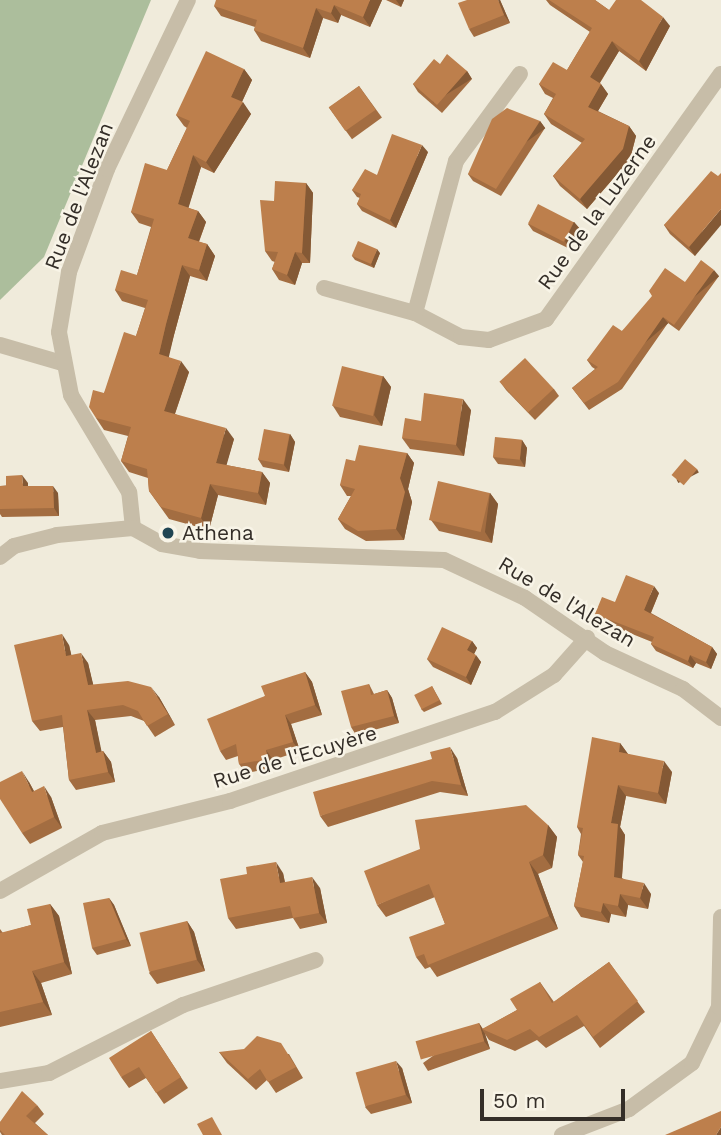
<!DOCTYPE html>
<html>
<head>
<meta charset="utf-8">
<style>
  body { margin:0 }
  #map { position:relative; width:721px; height:1135px; overflow:hidden; background:#f0ebdb; font-family:"Work Sans",sans-serif }
  div>[style] { position:absolute }
  [style*='--x'] { left:calc(var(--x)*1px); top:calc(var(--y)*1px); width:calc(var(--w)*1px); rotate:calc(var(--a)*1deg) }
  .green>* { inset:0; background:#acbe9c }
  .minor>* { height:16px; margin:-8px; padding:0 8px; transform-origin:8px; border-radius:8px; background:#c7bda8 }
  .wall>* { inset:0; background:#a36d41; transform-origin:0 0 }
  .shaded-wall>* { inset:0; background:#845935; transform-origin:0 0 }
  .building>* { inset:0; background:#bd7f4c; transform-origin:0 0 }
  .dots>* { width:19px; height:19px; translate:-50% -50%; box-sizing:border-box; border:4px solid #f8f4e7; border-radius:50% }
  span { translate:-50% -50%; white-space:nowrap; text-align:center; line-height:1.15; -webkit-text-stroke:5px #f8f4e7; paint-order:stroke }
  .street-label { font-size:21px; color:#342e28 }
  .poi-label { font-size:21px; color:#342e28 }
  .left { translate:0 -50%; text-align:left }
  .scale { position:absolute; left:480px; top:1089px; width:145px; height:32px; box-sizing:border-box; border:4px solid #342e28; border-top:0; padding-left:9px; font-size:21px; line-height:24px; white-space:nowrap; color:#342e28; -webkit-text-stroke:5px #f8f4e7; paint-order:stroke }
</style>
</head>
<body>
<div id="map">
  <div class="green">
    <div style="clip-path:polygon(0 0,151px 0,44px 257px,0 300px)"></div>
  </div>
  <div class="minor">
    <div style="--x:324;--y:288;--w:94;--a:15.4"></div>
    <div style="--x:415;--y:313;--w:52;--a:27.6"></div>
    <div style="--x:461;--y:337;--w:28;--a:6"></div>
    <div style="--x:489;--y:340;--w:61;--a:-20.2"></div>
    <div style="--x:546;--y:319;--w:301;--a:-54.5"></div>
    <div style="--x:415;--y:313;--w:157;--a:-74.9"></div>
    <div style="--x:456;--y:161;--w:108;--a:-53.7"></div>
    <div style="--x:0;--y:345;--w:65;--a:16.2"></div>
    <div style="--x:133;--y:528;--w:36;--a:-96"></div>
    <div style="--x:129;--y:492;--w:113;--a:-120.9"></div>
    <div style="--x:71;--y:395;--w:64;--a:-100.8"></div>
    <div style="--x:59;--y:332;--w:61;--a:-80.5"></div>
    <div style="--x:69;--y:272;--w:110;--a:-69.7"></div>
    <div style="--x:107;--y:169;--w:187;--a:-64.4"></div>
    <div style="--x:0;--y:557;--w:18;--a:-38"></div>
    <div style="--x:14;--y:546;--w:44;--a:-14.3"></div>
    <div style="--x:57;--y:535;--w:76;--a:-5.3"></div>
    <div style="--x:133;--y:528;--w:33;--a:29"></div>
    <div style="--x:162;--y:544;--w:39;--a:10"></div>
    <div style="--x:200;--y:551;--w:244;--a:2.1"></div>
    <div style="--x:444;--y:560;--w:89;--a:25.1"></div>
    <div style="--x:525;--y:598;--w:97;--a:34.5"></div>
    <div style="--x:605;--y:653;--w:86;--a:24.8"></div>
    <div style="--x:683;--y:689;--w:48;--a:37.3"></div>
    <div style="--x:0;--y:891;--w:117;--a:-29.6"></div>
    <div style="--x:102;--y:833;--w:132;--a:-14"></div>
    <div style="--x:230;--y:801;--w:280;--a:-18.6"></div>
    <div style="--x:495;--y:712;--w:70;--a:-32.1"></div>
    <div style="--x:554;--y:675;--w:50;--a:-48.3"></div>
    <div style="--x:0;--y:1081;--w:50;--a:-9.3"></div>
    <div style="--x:49;--y:1073;--w:150;--a:-26.9"></div>
    <div style="--x:183;--y:1005;--w:140;--a:-18.7"></div>
    <div style="--x:562;--y:1135;--w:72;--a:-21.2"></div>
    <div style="--x:629;--y:1109;--w:78;--a:-36.1"></div>
    <div style="--x:692;--y:1063;--w:62;--a:-64.3"></div>
    <div style="--x:719;--y:1007;--w:90;--a:-88.7"></div>
  </div>
  <div class="wall">
    <div style="clip-path:polygon(382px 0,370px 27px,341px 15px,338px 23px,323px 18px,310px 58px,261px 41px,254px 30px,255px 27px,221px 16px,214px 6px)"></div>
    <div style="clip-path:polygon(386px 0,404px 0,401px 7px)"></div>
    <div style="clip-path:polygon(500px 0,510px 23px,474px 37px,469px 29px)"></div>
    <div style="clip-path:polygon(546px 0,595px 0,609px 10px,670px 26px,646px 71px,619px 51px,600px 83px,608px 94px,598px 111px,629px 126px,636px 136px,630px 159px,587px 209px,560px 186px,553px 176px,582px 143px,551px 124px,544px 114px,553px 98px,545px 94px,539px 84px,567px 70px,590px 32px,550px 5px)"></div>
    <div style="clip-path:polygon(440px 64px,467px 71px,472px 79px,442px 113px,418px 92px,413px 84px)"></div>
    <div style="clip-path:polygon(244px 69px,252px 80px,242px 102px,251px 114px,214px 173px,201px 167px,188px 208px,198px 211px,206px 222px,199px 242px,207px 244px,215px 256px,207px 281px,190px 276px,168px 357px,189px 372px,175px 414px,234px 439px,226px 465px,262px 472px,270px 483px,266px 505px,218px 495px,209px 530px,169px 519px,149px 491px,148px 478px,129px 472px,121px 461px,128px 436px,104px 430px,96px 418px,104px 393px,136px 336px,145px 308px,122px 301px,115px 290px,137px 275px,151px 227px,139px 223px,131px 212px,167px 170px,187px 128px,184px 126px,176px 115px)"></div>
    <div style="left:359px;top:86px;width:39px;height:37px;rotate:54deg"></div>
    <div style="clip-path:polygon(540px 121px,545px 128px,501px 196px,473px 181px,468px 174px)"></div>
    <div style="clip-path:polygon(428px 152px,396px 228px,362px 211px,357px 204px,360px 198px,357px 197px,352px 190px,377px 175px)"></div>
    <div style="clip-path:polygon(718px 176px,695px 256px,670px 234px,664px 225px)"></div>
    <div style="clip-path:polygon(306px 183px,313px 193px,310px 263px,302px 263px,295px 285px,279px 280px,272px 269px,275px 262px,272px 261px,265px 251px,274px 201px)"></div>
    <div style="clip-path:polygon(574px 222px,580px 229px,570px 249px,533px 231px,528px 224px)"></div>
    <div style="clip-path:polygon(380px 253px,374px 268px,355px 260px,352px 256px)"></div>
    <div style="clip-path:polygon(719px 276px,679px 331px,668px 323px,622px 389px,589px 410px,572px 388px,595px 369px,592px 367px,587px 360px,622px 331px,685px 282px)"></div>
    <div style="clip-path:polygon(383px 376px,391px 387px,382px 426px,340px 417px,333px 406px)"></div>
    <div style="clip-path:polygon(501px 383px,554px 389px,559px 396px,535px 420px,506px 390px)"></div>
    <div style="clip-path:polygon(471px 410px,464px 456px,410px 449px,402px 438px,421px 421px)"></div>
    <div style="clip-path:polygon(290px 434px,295px 442px,289px 472px,263px 467px,258px 459px)"></div>
    <div style="clip-path:polygon(522px 440px,527px 448px,525px 467px,498px 464px,493px 457px)"></div>
    <div style="clip-path:polygon(407px 453px,414px 463px,408px 489px,412px 502px,404px 540px,366px 541px,345px 529px,338px 519px,351px 496px,347px 496px,340px 485px,355px 461px)"></div>
    <div style="clip-path:polygon(28px 483px,28px 486px,58px 493px,59px 516px,2px 517px,0 514px,0 486px)"></div>
    <div style="clip-path:polygon(490px 493px,498px 504px,492px 543px,439px 531px,431px 520px)"></div>
    <div style="clip-path:polygon(659px 593px,651px 613px,712px 647px,717px 654px,711px 669px,696px 663px,693px 668px,656px 651px,651px 644px,652px 642px,600px 621px,595px 614px,615px 602px)"></div>
    <div style="clip-path:polygon(472px 641px,477px 648px,474px 654px,481px 662px,471px 685px,433px 667px,427px 659px)"></div>
    <div style="clip-path:polygon(69px 645px,71px 655px,88px 663px,93px 685px,159px 697px,175px 725px,155px 737px,144px 721px,131px 716px,95px 720px,101px 752px,103px 751px,111px 762px,115px 782px,76px 790px,69px 780px,63px 727px,40px 731px,32px 721px)"></div>
    <div style="clip-path:polygon(305px 672px,312px 682px,322px 715px,291px 724px,300px 751px,273px 760px,275px 768px,246px 773px,239px 764px,238px 756px,226px 760px,220px 751px,265px 696px)"></div>
    <div style="clip-path:polygon(369px 684px,374px 694px,387px 690px,392px 698px,399px 723px,356px 735px,351px 727px)"></div>
    <div style="clip-path:polygon(432px 686px,442px 704px,424px 712px,421px 709px)"></div>
    <div style="clip-path:polygon(620px 743px,628px 754px,672px 772px,666px 804px,626px 796px,620px 827px,625px 835px,622px 878px,651px 894px,648px 909px,628px 905px,626px 917px,611px 914px,609px 923px,581px 917px,574px 906px,583px 862px,578px 855px,581px 834px,577px 827px)"></div>
    <div style="clip-path:polygon(457px 758px,468px 796px,440px 792px,328px 827px,320px 816px)"></div>
    <div style="clip-path:polygon(29px 782px,34px 791px,51px 797px,62px 828px,30px 844px,22px 833px)"></div>
    <div style="clip-path:polygon(548px 825px,557px 837px,552px 868px,538px 874px,558px 929px,437px 977px,430px 967px,425px 969px,416px 957px,445px 924px,435px 897px,386px 917px,377px 905px)"></div>
    <div style="clip-path:polygon(283px 873px,285px 882px,320px 888px,327px 923px,300px 929px,293px 918px,236px 929px,228px 918px)"></div>
    <div style="clip-path:polygon(109px 898px,114px 905px,131px 946px,97px 955px,92px 948px)"></div>
    <div style="clip-path:polygon(50px 904px,59px 916px,72px 974px,41px 983px,52px 1015px,0 1027px,0 929px,3px 933px,31px 925px)"></div>
    <div style="clip-path:polygon(187px 921px,194px 932px,205px 971px,157px 984px,149px 973px)"></div>
    <div style="clip-path:polygon(609px 962px,645px 1012px,600px 1048px,584px 1026px,546px 1048px,537px 1040px,515px 1051px,489px 1040px,485px 1034px,490px 1049px,428px 1071px,423px 1063px,479px 1023px,483px 1029px,517px 1010px,540px 982px,554px 1002px)"></div>
    <div style="clip-path:polygon(151px 1031px,188px 1088px,164px 1104px,146px 1078px,129px 1088px,121px 1077px)"></div>
    <div style="clip-path:polygon(219px 1052px,289px 1054px,303px 1078px,276px 1093px,267px 1080px,256px 1090px,227px 1063px)"></div>
    <div style="clip-path:polygon(402px 1068px,412px 1103px,371px 1114px,365px 1107px)"></div>
    <div style="clip-path:polygon(37px 1105px,44px 1114px,35px 1123px,48px 1135px,2px 1135px,0 1132px,0 1122px)"></div>
  </div>
  <div class="shaded-wall">
    <div style="clip-path:polygon(370px 0,382px 0,370px 27px,363px 17px)"></div>
    <div style="clip-path:polygon(396px 0,404px 0,401px 7px)"></div>
    <div style="clip-path:polygon(498px 0,500px 0,510px 23px,504px 15px)"></div>
    <div style="clip-path:polygon(334px 5px,341px 15px,338px 23px,331px 13px)"></div>
    <div style="clip-path:polygon(316px 8px,323px 18px,310px 58px,303px 48px)"></div>
    <div style="clip-path:polygon(663px 17px,670px 26px,646px 71px,639px 61px)"></div>
    <div style="clip-path:polygon(612px 41px,619px 51px,597px 87px,590px 77px)"></div>
    <div style="clip-path:polygon(244px 69px,252px 80px,239px 108px,231px 97px)"></div>
    <div style="left:467px;top:71px;width:9px;height:45px;rotate:58deg"></div>
    <div style="clip-path:polygon(601px 84px,608px 94px,595px 116px,588px 107px)"></div>
    <div style="clip-path:polygon(243px 102px,251px 114px,214px 173px,206px 162px)"></div>
    <div style="left:540px;top:121px;width:9px;height:81px;rotate:54deg"></div>
    <div style="clip-path:polygon(629px 126px,636px 136px,630px 159px,587px 209px,580px 199px)"></div>
    <div style="clip-path:polygon(422px 145px,428px 152px,396px 228px,390px 220px)"></div>
    <div style="clip-path:polygon(193px 155px,201px 167px,186px 216px,178px 204px)"></div>
    <div style="clip-path:polygon(306px 183px,313px 193px,310px 263px,302px 253px)"></div>
    <div style="clip-path:polygon(721px 209px,721px 225px,695px 256px,689px 247px)"></div>
    <div style="clip-path:polygon(198px 211px,206px 222px,196px 249px,188px 238px)"></div>
    <div style="clip-path:polygon(574px 222px,580px 229px,570px 249px,565px 241px)"></div>
    <div style="clip-path:polygon(207px 244px,215px 256px,207px 281px,199px 270px)"></div>
    <div style="clip-path:polygon(377px 249px,380px 253px,374px 268px,371px 264px)"></div>
    <div style="clip-path:polygon(295px 252px,302px 263px,295px 285px,287px 275px)"></div>
    <div style="clip-path:polygon(182px 265px,190px 276px,174px 335px,167px 365px,159px 354px,166px 324px)"></div>
    <div style="left:714px;top:270px;width:8px;height:68px;rotate:50deg"></div>
    <div style="left:663px;top:317px;width:8px;height:79px;rotate:50deg"></div>
    <div style="clip-path:polygon(181px 361px,189px 372px,172px 422px,164px 411px)"></div>
    <div style="clip-path:polygon(383px 376px,391px 387px,382px 426px,374px 415px)"></div>
    <div style="clip-path:polygon(463px 399px,471px 410px,464px 456px,456px 445px)"></div>
    <div style="clip-path:polygon(226px 428px,234px 439px,224px 474px,216px 463px)"></div>
    <div style="clip-path:polygon(290px 434px,295px 442px,289px 472px,284px 465px)"></div>
    <div style="clip-path:polygon(522px 440px,527px 448px,525px 467px,520px 459px)"></div>
    <div style="clip-path:polygon(407px 453px,414px 463px,408px 489px,412px 502px,404px 540px,396px 529px,400px 478px)"></div>
    <div style="left:697px;top:469px;width:4px;height:23px;rotate:63deg"></div>
    <div style="clip-path:polygon(262px 472px,270px 483px,266px 505px,258px 493px)"></div>
    <div style="clip-path:polygon(22px 475px,28px 483px,28px 494px,23px 486px)"></div>
    <div style="clip-path:polygon(210px 484px,218px 495px,209px 530px,201px 518px)"></div>
    <div style="clip-path:polygon(53px 486px,58px 493px,59px 516px,54px 508px)"></div>
    <div style="clip-path:polygon(490px 493px,498px 504px,492px 543px,485px 532px)"></div>
    <div style="clip-path:polygon(654px 586px,659px 593px,649px 617px,644px 610px)"></div>
    <div style="clip-path:polygon(62px 634px,69px 645px,74px 666px,66px 656px)"></div>
    <div style="clip-path:polygon(472px 641px,477px 648px,472px 658px,467px 650px)"></div>
    <div style="clip-path:polygon(712px 647px,717px 654px,711px 669px,706px 662px)"></div>
    <div style="clip-path:polygon(81px 653px,88px 663px,96px 696px,88px 685px)"></div>
    <div style="clip-path:polygon(476px 655px,481px 662px,471px 685px,466px 677px)"></div>
    <div style="clip-path:polygon(690px 655px,696px 663px,693px 668px,688px 661px)"></div>
    <div style="clip-path:polygon(305px 672px,312px 682px,322px 715px,315px 705px)"></div>
    <div style="clip-path:polygon(151px 687px,159px 697px,175px 725px,168px 714px)"></div>
    <div style="clip-path:polygon(387px 690px,392px 698px,399px 723px,394px 716px)"></div>
    <div style="clip-path:polygon(87px 710px,95px 720px,104px 763px,96px 753px)"></div>
    <div style="clip-path:polygon(285px 715px,291px 724px,300px 751px,293px 742px)"></div>
    <div style="clip-path:polygon(620px 743px,628px 754px,619px 752px)"></div>
    <div style="clip-path:polygon(450px 747px,457px 758px,468px 796px,461px 785px)"></div>
    <div style="clip-path:polygon(266px 750px,273px 760px,275px 768px,268px 759px)"></div>
    <div style="clip-path:polygon(103px 751px,111px 762px,115px 782px,108px 772px)"></div>
    <div style="clip-path:polygon(664px 761px,672px 772px,666px 804px,658px 793px)"></div>
    <div style="clip-path:polygon(22px 771px,29px 782px,40px 803px,32px 792px)"></div>
    <div style="clip-path:polygon(618px 785px,626px 796px,620px 827px,625px 835px,621px 888px,614px 877px,611px 823px)"></div>
    <div style="clip-path:polygon(44px 786px,51px 797px,62px 828px,54px 817px)"></div>
    <div style="clip-path:polygon(548px 825px,557px 837px,552px 868px,543px 855px)"></div>
    <div style="clip-path:polygon(276px 862px,283px 873px,287px 894px,280px 883px)"></div>
    <div style="clip-path:polygon(529px 862px,538px 874px,558px 929px,549px 916px)"></div>
    <div style="clip-path:polygon(312px 877px,320px 888px,327px 923px,319px 913px)"></div>
    <div style="clip-path:polygon(644px 883px,651px 894px,648px 909px,640px 898px)"></div>
    <div style="clip-path:polygon(620px 894px,628px 905px,626px 917px,618px 906px)"></div>
    <div style="clip-path:polygon(109px 898px,114px 905px,131px 946px,126px 939px)"></div>
    <div style="clip-path:polygon(603px 903px,611px 914px,609px 923px,601px 912px)"></div>
    <div style="clip-path:polygon(50px 904px,59px 916px,72px 974px,64px 962px)"></div>
    <div style="clip-path:polygon(187px 921px,194px 932px,205px 971px,197px 960px)"></div>
    <div style="clip-path:polygon(32px 971px,41px 983px,52px 1015px,43px 1002px)"></div>
    <div style="clip-path:polygon(479px 1023px,483px 1030px,482px 1029px,485px 1034px,490px 1049px,484px 1041px)"></div>
    <div style="clip-path:polygon(396px 1061px,402px 1068px,412px 1103px,406px 1095px)"></div>
    <div style="clip-path:polygon(721px 1127px,721px 1135px,716px 1135px)"></div>
  </div>
  <div class="building">
    <div style="clip-path:polygon(216px 0,370px 0,363px 17px,334px 5px,331px 13px,316px 8px,303px 48px,254px 30px,257px 20px,214px 6px)"></div>
    <div style="clip-path:polygon(467px 0,498px 0,504px 15px,469px 29px,458px 3px)"></div>
    <div style="clip-path:polygon(549px 0,595px 0,609px 10px,616px 0,641px 0,663px 17px,639px 61px,612px 41px,590px 77px,601px 84px,588px 107px,629px 126px,623px 149px,580px 199px,553px 176px,585px 139px,544px 114px,556px 94px,539px 84px,553px 62px,567px 70px,592px 28px)"></div>
    <div style="clip-path:polygon(206px 51px,244px 69px,231px 97px,243px 102px,206px 162px,193px 155px,178px 204px,198px 211px,188px 238px,207px 244px,199px 270px,182px 265px,166px 324px,159px 354px,181px 361px,164px 411px,226px 428px,216px 463px,262px 472px,258px 493px,210px 484px,201px 518px,161px 507px,149px 491px,147px 469px,121px 461px,131px 427px,96px 418px,89px 407px,93px 390px,104px 393px,124px 332px,136px 336px,148px 300px,115px 290px,121px 270px,137px 275px,154px 219px,131px 212px,145px 163px,167px 170px,190px 121px,176px 115px)"></div>
    <div style="clip-path:polygon(447px 54px,467px 71px,437px 105px,413px 84px,434px 59px,440px 64px)"></div>
    <div style="left:359px;top:86px;width:29px;height:37px;rotate:55deg"></div>
    <div style="clip-path:polygon(507px 108px,540px 121px,496px 189px,468px 174px,492px 119px)"></div>
    <div style="clip-path:polygon(392px 134px,422px 145px,390px 220px,357px 204px,361px 194px,352px 190px,365px 169px,377px 175px)"></div>
    <div style="clip-path:polygon(711px 171px,718px 176px,721px 173px,721px 209px,689px 247px,664px 225px)"></div>
    <div style="clip-path:polygon(275px 181px,306px 183px,302px 253px,295px 252px,287px 275px,272px 269px,278px 252px,265px 251px,260px 200px,274px 201px)"></div>
    <div style="left:538px;top:204px;width:40px;height:22px;rotate:27deg"></div>
    <div style="left:358px;top:241px;width:21px;height:16px;rotate:23deg"></div>
    <div style="clip-path:polygon(701px 260px,714px 270px,674px 325px,663px 317px,618px 382px,584px 403px,572px 388px,598px 367px,587px 360px,613px 325px,622px 331px,652px 296px,649px 291px,665px 268px,685px 282px)"></div>
    <div style="left:525px;top:358px;width:42px;height:35px;rotate:47deg"></div>
    <div style="left:342px;top:366px;width:42px;height:41px;rotate:14deg"></div>
    <div style="clip-path:polygon(424px 393px,463px 399px,456px 445px,402px 438px,405px 418px,421px 421px)"></div>
    <div style="left:264px;top:429px;width:26px;height:31px;rotate:11deg"></div>
    <div style="left:495px;top:437px;width:27px;height:20px;rotate:6deg"></div>
    <div style="clip-path:polygon(359px 445px,407px 453px,400px 478px,405px 492px,396px 529px,358px 531px,338px 519px,355px 489px,340px 485px,346px 459px,355px 461px)"></div>
    <div style="left:685px;top:459px;width:16px;height:21px;rotate:40deg"></div>
    <div style="clip-path:polygon(22px 475px,23px 486px,53px 486px,54px 508px,0 509px,0 486px,6px 486px,6px 476px)"></div>
    <div style="left:438px;top:481px;width:53px;height:40px;rotate:13deg"></div>
    <div style="clip-path:polygon(626px 575px,654px 586px,644px 610px,712px 647px,706px 662px,690px 655px,688px 661px,651px 644px,654px 637px,595px 614px,602px 597px,615px 602px)"></div>
    <div style="clip-path:polygon(442px 627px,472px 641px,467px 650px,476px 655px,466px 677px,427px 659px)"></div>
    <div style="clip-path:polygon(62px 634px,66px 656px,81px 653px,88px 685px,128px 681px,151px 687px,168px 714px,147px 726px,138px 711px,123px 705px,87px 710px,96px 753px,103px 751px,108px 772px,69px 780px,62px 715px,32px 721px,14px 645px)"></div>
    <div style="clip-path:polygon(305px 672px,315px 705px,285px 715px,293px 742px,266px 750px,268px 759px,239px 764px,236px 744px,220px 751px,207px 719px,265px 696px,261px 686px)"></div>
    <div style="clip-path:polygon(369px 684px,371px 695px,387px 690px,394px 716px,351px 727px,341px 691px)"></div>
    <div style="left:432px;top:686px;width:16px;height:20px;rotate:63deg"></div>
    <div style="clip-path:polygon(592px 737px,620px 743px,619px 752px,664px 761px,658px 793px,618px 785px,611px 823px,618px 824px,614px 877px,644px 883px,640px 898px,620px 894px,618px 906px,603px 903px,601px 912px,574px 906px,584px 856px,578px 855px,583px 828px,577px 827px)"></div>
    <div style="clip-path:polygon(450px 747px,461px 785px,432px 781px,320px 816px,313px 792px,432px 759px,430px 752px)"></div>
    <div style="clip-path:polygon(22px 771px,32px 792px,44px 786px,54px 817px,22px 833px,0 799px,0 782px)"></div>
    <div style="clip-path:polygon(526px 805px,548px 825px,543px 855px,529px 862px,549px 916px,428px 965px,424px 954px,416px 957px,409px 937px,445px 924px,429px 884px,377px 905px,364px 871px,420px 849px,415px 820px)"></div>
    <div style="clip-path:polygon(276px 862px,280px 883px,312px 877px,319px 913px,293px 918px,290px 906px,228px 918px,220px 879px,247px 874px,246px 867px)"></div>
    <div style="clip-path:polygon(109px 898px,126px 939px,92px 948px,83px 903px)"></div>
    <div style="clip-path:polygon(50px 904px,64px 962px,32px 971px,43px 1002px,0 1012px,0 933px,31px 925px,27px 909px)"></div>
    <div style="left:187px;top:921px;width:40px;height:49px;rotate:76deg"></div>
    <div style="clip-path:polygon(609px 962px,638px 1001px,593px 1037px,577px 1015px,539px 1037px,530px 1029px,507px 1040px,482px 1029px,517px 1010px,510px 999px,540px 982px,552px 1003px)"></div>
    <div style="left:479px;top:1023px;width:19px;height:66px;rotate:74deg"></div>
    <div style="clip-path:polygon(151px 1031px,181px 1077px,156px 1093px,139px 1067px,121px 1077px,109px 1058px)"></div>
    <div style="clip-path:polygon(257px 1036px,281px 1043px,296px 1067px,268px 1082px,260px 1069px,248px 1079px,219px 1052px,244px 1049px)"></div>
    <div style="left:396px;top:1061px;width:35px;height:42px;rotate:74deg"></div>
    <div style="clip-path:polygon(22px 1091px,37px 1105px,26px 1116px,48px 1135px,5px 1135px,0 1130px,0 1122px)"></div>
    <div style="clip-path:polygon(721px 1111px,721px 1127px,716px 1135px,665px 1135px)"></div>
    <div style="clip-path:polygon(212px 1117px,222px 1135px,203px 1135px,197px 1124px)"></div>
  </div>
  <div class="dots">
    <div style="left:168px;top:533px;background:#204553"></div>
  </div>
  <div class="street-label">
    <span style="left:79px;top:196px;rotate:-69deg">Rue de l'Alezan</span>
    <span style="left:597px;top:212px;rotate:-54deg">Rue de la Luzerne</span>
    <span style="left:567px;top:602px;rotate:31deg">Rue de l'Alezan</span>
    <span style="left:295px;top:757px;rotate:-17deg">Rue de l'Ecuyère</span>
  </div>
  <div class="poi-label">
    <span class="left" style="left:182px;top:533px">Athena</span>
  </div>
  <div class="scale">50 m</div>
</div>
</body>
</html>
